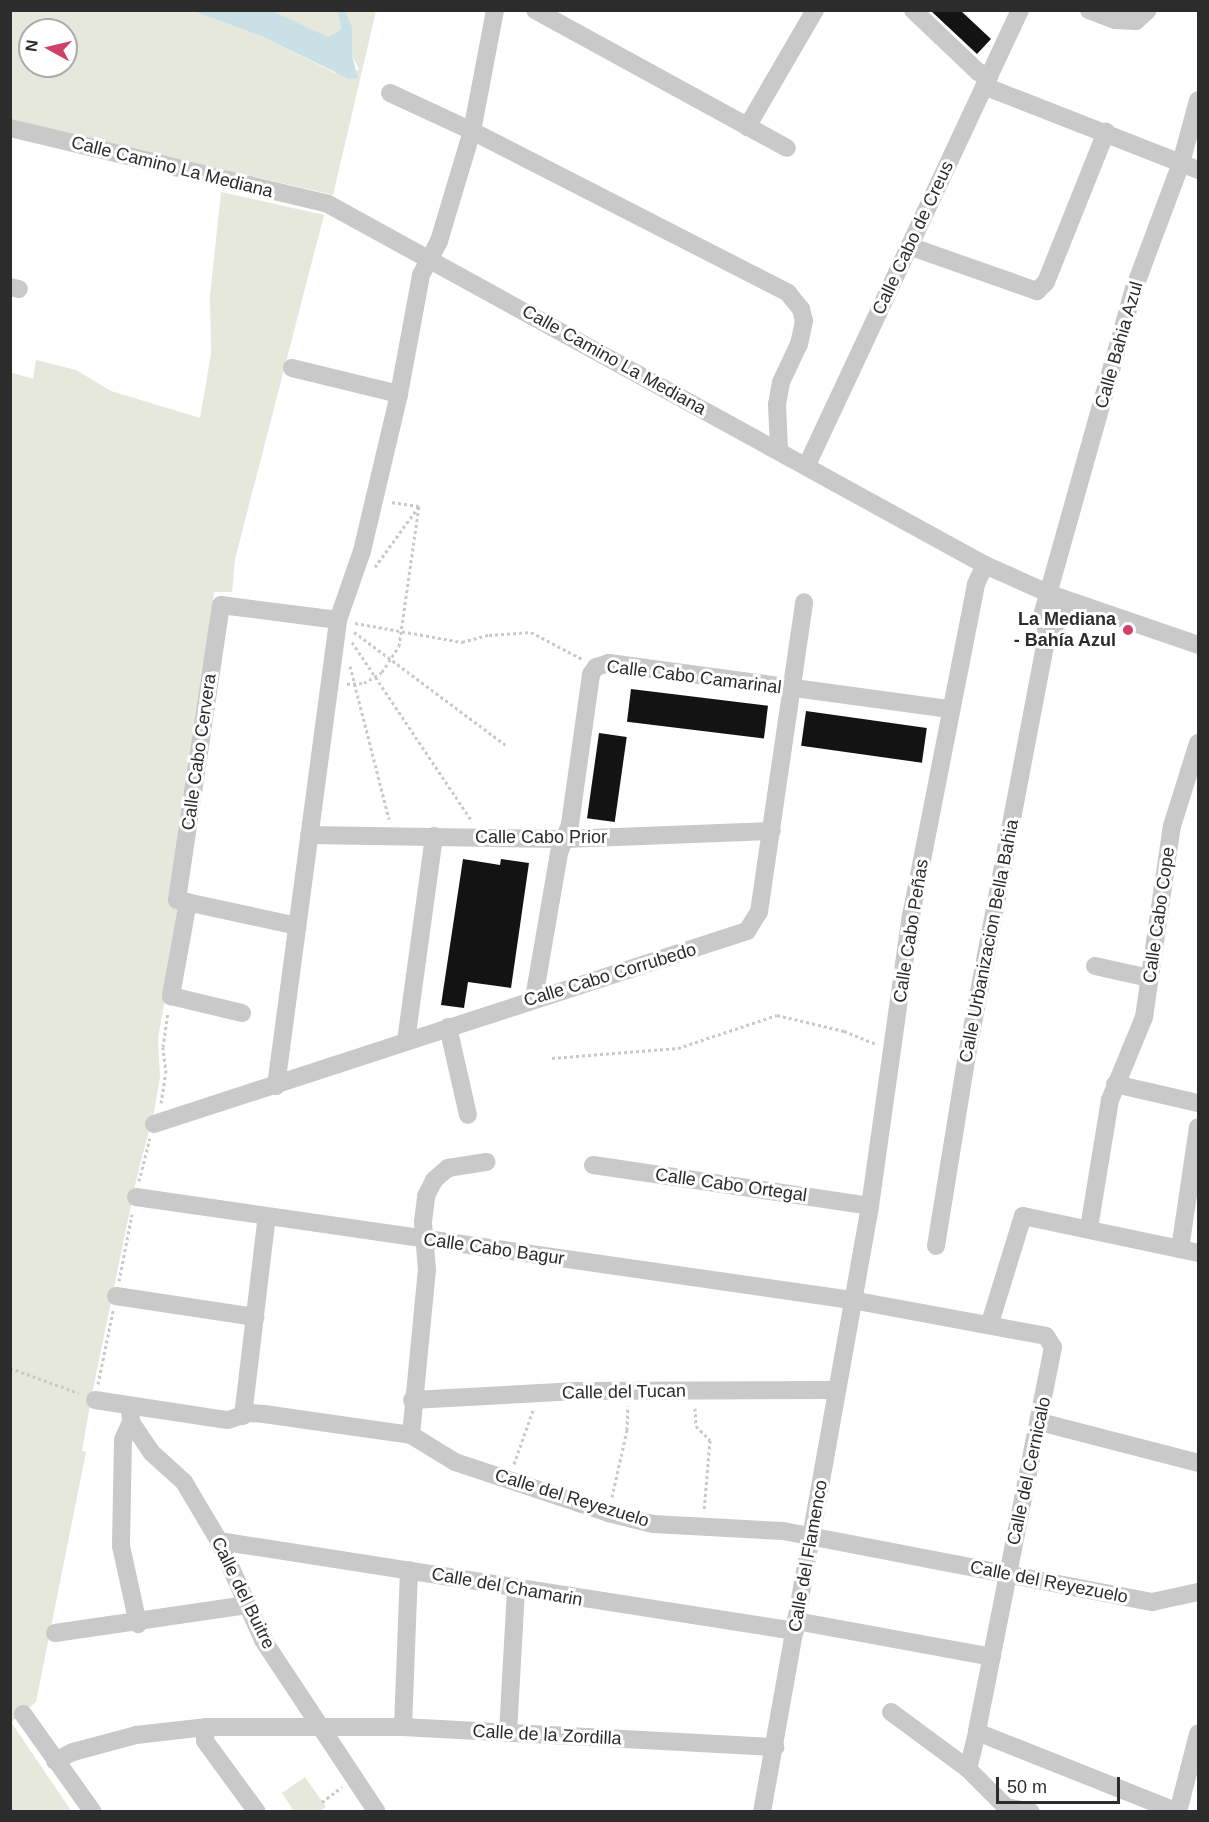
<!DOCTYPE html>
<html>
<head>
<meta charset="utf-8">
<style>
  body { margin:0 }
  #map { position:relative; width:1209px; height:1822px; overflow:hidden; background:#fff; font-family:Helvetica,sans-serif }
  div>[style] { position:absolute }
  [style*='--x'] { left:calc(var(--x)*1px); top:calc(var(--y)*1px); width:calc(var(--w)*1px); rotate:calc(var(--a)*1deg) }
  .green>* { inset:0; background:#e5e8db }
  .water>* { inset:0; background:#c9e1e6 }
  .building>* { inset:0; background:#131313; transform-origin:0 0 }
  .path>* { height:3px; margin-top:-1.5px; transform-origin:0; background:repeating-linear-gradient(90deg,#c9c9c9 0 3px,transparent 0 6px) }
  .minor>* { height:18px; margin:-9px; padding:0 9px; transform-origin:9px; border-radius:9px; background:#c9c9c9 }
  .dots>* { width:16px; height:16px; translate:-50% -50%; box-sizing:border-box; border:3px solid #fff; border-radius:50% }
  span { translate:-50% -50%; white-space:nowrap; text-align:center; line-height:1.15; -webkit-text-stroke:6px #fff; paint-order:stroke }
  .street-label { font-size:18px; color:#2c2c2c }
  .poi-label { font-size:18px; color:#2c2c2c; font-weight:700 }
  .right { translate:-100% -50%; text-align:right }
  .frame { position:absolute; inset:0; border:12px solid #2c2c2c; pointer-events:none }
  .north { position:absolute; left:18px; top:18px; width:60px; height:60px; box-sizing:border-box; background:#fff; border:2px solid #ababab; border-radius:50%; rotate:278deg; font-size:16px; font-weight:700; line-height:24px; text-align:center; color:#2c2c2c }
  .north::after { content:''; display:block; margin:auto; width:21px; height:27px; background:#d14067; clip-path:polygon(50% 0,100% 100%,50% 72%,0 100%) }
  .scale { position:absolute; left:996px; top:1777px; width:124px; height:27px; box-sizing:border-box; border:3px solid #2c2c2c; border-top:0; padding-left:8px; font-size:18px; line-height:21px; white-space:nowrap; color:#2c2c2c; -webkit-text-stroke:4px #fff; paint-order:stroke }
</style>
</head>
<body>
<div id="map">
  <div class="green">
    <div style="clip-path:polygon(evenodd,11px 11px,193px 11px,261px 36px,335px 73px,359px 70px,352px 55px,345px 11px,376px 11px,333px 195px,11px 120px,11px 11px,30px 30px,66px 30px,66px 66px,30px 66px,30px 30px)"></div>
    <div style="clip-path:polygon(272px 11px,338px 11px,341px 29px,328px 37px,321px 36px)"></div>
    <div style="clip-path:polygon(221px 192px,324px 215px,235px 559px,232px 592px,214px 592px,171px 907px,181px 910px,158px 1038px,160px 1076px,155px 1107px,136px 1181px,91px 1399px,82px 1451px,86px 1452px,36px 1702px,11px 1722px,72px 1812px,10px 1811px,10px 372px,33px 379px,36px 360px,76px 370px,111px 391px,200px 418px,211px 354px,210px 296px)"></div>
    <div style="clip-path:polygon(305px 1777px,326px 1807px,320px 1811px,294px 1811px,282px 1793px)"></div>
  </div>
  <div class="water">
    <div style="clip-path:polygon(193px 11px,272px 11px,328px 37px,341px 29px,338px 11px,345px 11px,352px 27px,352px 55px,358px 78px,349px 79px,261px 36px)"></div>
  </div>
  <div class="building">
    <div style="clip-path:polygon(930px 10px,960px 10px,991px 39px,977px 54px)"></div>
    <div style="left:631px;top:689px;width:138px;height:33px;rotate:7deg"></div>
    <div style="left:806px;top:711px;width:122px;height:35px;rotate:8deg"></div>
    <div style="left:599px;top:733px;width:28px;height:86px;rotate:8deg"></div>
    <div style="clip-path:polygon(463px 859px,500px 865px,501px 859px,529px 863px,511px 988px,468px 982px,464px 1008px,441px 1005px)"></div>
  </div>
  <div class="path">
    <div style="--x:375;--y:567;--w:75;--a:-54.2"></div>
    <div style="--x:355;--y:623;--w:109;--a:10.1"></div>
    <div style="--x:462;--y:642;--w:28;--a:-15"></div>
    <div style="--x:489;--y:635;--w:42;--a:-4.1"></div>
    <div style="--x:531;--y:632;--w:58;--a:27.9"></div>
    <div style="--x:354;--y:632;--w:191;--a:36.7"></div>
    <div style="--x:352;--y:642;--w:216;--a:56.2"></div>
    <div style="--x:350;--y:666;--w:158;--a:75.7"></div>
    <div style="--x:347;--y:684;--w:17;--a:-3"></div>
    <div style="--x:364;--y:683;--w:21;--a:-31"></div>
    <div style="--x:382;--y:672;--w:31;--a:-57"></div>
    <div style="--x:399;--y:646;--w:141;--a:-81.9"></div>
    <div style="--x:419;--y:506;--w:29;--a:-172"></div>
    <div style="--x:552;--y:1058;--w:126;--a:-4.5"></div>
    <div style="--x:678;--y:1048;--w:104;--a:-18.4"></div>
    <div style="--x:777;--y:1015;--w:69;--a:13.4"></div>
    <div style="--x:844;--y:1031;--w:35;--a:22"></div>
    <div style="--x:161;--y:1103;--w:30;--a:-81"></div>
    <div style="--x:166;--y:1073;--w:26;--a:-97"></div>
    <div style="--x:163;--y:1047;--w:35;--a:-82"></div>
    <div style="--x:139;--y:1181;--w:44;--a:-75.7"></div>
    <div style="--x:119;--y:1281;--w:68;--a:-79"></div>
    <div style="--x:10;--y:1368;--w:73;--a:19.9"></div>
    <div style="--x:98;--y:1384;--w:75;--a:-78.4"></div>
    <div style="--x:695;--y:1408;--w:18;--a:87"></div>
    <div style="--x:696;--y:1426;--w:20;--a:45"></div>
    <div style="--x:710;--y:1440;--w:72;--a:94.8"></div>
    <div style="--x:514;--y:1464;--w:57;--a:-70.6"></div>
    <div style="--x:612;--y:1497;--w:69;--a:-77.4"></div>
    <div style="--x:627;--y:1430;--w:24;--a:-88"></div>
    <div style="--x:322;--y:1802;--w:25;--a:-37"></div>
    <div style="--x:287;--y:1812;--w:6;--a:-39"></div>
  </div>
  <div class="minor">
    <div style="--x:535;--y:10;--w:287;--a:28.7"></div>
    <div style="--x:913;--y:10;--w:90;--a:43.6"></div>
    <div style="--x:978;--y:72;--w:12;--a:20"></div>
    <div style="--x:1089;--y:10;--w:28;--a:21"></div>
    <div style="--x:1115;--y:20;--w:21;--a:3"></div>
    <div style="--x:1136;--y:21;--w:16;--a:-43"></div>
    <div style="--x:984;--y:86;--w:230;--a:21.4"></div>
    <div style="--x:390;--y:93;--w:90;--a:24.9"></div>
    <div style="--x:472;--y:131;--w:355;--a:27.1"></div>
    <div style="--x:788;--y:293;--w:21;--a:51"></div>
    <div style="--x:801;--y:309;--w:12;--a:76"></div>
    <div style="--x:804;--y:321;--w:24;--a:102"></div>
    <div style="--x:799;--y:344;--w:42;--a:115.3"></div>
    <div style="--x:781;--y:382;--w:22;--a:100"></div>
    <div style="--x:777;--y:404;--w:45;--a:87.5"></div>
    <div style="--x:747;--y:127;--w:135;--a:-59.8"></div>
    <div style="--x:10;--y:128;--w:327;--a:13.4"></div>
    <div style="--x:328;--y:204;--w:750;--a:28.79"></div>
    <div style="--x:985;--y:565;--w:71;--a:24"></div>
    <div style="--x:1050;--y:594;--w:157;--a:19"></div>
    <div style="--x:909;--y:246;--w:136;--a:19.4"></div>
    <div style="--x:1037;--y:291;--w:13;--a:-45"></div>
    <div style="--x:1046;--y:282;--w:162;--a:-68.2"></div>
    <div style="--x:10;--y:287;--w:9;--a:13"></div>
    <div style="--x:292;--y:368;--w:110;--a:13.7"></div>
    <div style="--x:807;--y:465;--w:502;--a:-64.91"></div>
    <div style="--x:338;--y:620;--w:73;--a:-70.8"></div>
    <div style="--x:362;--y:551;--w:161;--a:-76.7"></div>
    <div style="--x:399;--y:394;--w:121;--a:-79.5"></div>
    <div style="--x:421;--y:275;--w:38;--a:-62"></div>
    <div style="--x:439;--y:241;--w:115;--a:-73.3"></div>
    <div style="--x:472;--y:131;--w:123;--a:-79.2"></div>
    <div style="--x:1047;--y:636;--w:11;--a:-49"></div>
    <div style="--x:1054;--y:628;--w:30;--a:-67"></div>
    <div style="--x:309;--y:835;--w:256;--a:0.9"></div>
    <div style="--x:565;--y:839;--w:207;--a:-2.2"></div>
    <div style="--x:188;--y:902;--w:96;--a:100.3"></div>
    <div style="--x:171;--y:996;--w:73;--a:13.5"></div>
    <div style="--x:1095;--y:966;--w:55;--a:12.5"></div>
    <div style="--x:534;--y:998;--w:147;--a:-80.2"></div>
    <div style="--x:559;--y:853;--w:31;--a:-69"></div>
    <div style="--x:570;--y:824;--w:151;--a:-82"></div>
    <div style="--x:591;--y:674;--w:9;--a:-54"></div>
    <div style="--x:596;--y:667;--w:14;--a:-17"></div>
    <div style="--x:609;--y:663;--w:344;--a:7.7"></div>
    <div style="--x:448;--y:1027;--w:90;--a:77.2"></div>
    <div style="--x:406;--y:1041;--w:207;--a:-82.2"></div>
    <div style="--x:1115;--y:1084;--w:85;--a:12.9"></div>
    <div style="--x:276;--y:1086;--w:470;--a:-82.4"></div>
    <div style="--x:338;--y:620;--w:118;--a:-172.7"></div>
    <div style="--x:221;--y:605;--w:298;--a:98.5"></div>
    <div style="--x:177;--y:900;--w:123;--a:12.2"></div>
    <div style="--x:154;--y:1124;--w:624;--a:-18.03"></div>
    <div style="--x:747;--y:931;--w:22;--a:-58"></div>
    <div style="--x:759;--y:912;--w:313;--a:-81.7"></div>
    <div style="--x:593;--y:1165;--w:280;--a:8.4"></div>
    <div style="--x:136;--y:1197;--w:723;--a:8.19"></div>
    <div style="--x:852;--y:1300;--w:197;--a:10.5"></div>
    <div style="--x:1046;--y:1336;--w:13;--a:58"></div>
    <div style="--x:1053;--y:1347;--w:392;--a:101.2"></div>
    <div style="--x:977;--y:1732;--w:216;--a:21.7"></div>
    <div style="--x:1089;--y:1228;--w:130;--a:-80.7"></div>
    <div style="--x:1110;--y:1100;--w:90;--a:-67.7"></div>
    <div style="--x:1144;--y:1017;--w:193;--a:-81.7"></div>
    <div style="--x:1172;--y:826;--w:87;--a:-72.6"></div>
    <div style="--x:936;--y:1246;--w:188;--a:-80.8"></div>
    <div style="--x:966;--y:1060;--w:432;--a:-79.2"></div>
    <div style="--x:1047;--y:636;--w:24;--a:-99"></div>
    <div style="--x:1043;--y:612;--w:336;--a:-74.3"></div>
    <div style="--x:1134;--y:289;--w:134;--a:-69.5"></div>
    <div style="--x:1181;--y:163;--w:65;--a:-74.9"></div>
    <div style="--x:1180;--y:1249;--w:123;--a:-81.6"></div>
    <div style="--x:116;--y:1296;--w:141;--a:8.6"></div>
    <div style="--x:990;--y:1323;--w:112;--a:-72.9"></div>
    <div style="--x:1023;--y:1216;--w:179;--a:11.9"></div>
    <div style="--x:95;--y:1400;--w:134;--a:8.6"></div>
    <div style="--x:228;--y:1420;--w:22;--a:-18"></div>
    <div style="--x:249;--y:1413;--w:15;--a:4"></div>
    <div style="--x:264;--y:1414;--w:148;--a:8.1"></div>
    <div style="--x:411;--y:1435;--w:52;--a:31.5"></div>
    <div style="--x:455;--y:1462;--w:161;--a:18.4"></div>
    <div style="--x:608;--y:1513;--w:46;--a:13.7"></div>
    <div style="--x:653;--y:1524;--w:130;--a:3.1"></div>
    <div style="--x:783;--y:1531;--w:376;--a:10.9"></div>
    <div style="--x:1152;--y:1602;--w:47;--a:-12.3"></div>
    <div style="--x:412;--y:1400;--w:165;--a:-3.1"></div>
    <div style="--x:577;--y:1391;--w:259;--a:-0.2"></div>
    <div style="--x:130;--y:1407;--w:15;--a:86"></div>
    <div style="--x:131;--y:1422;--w:37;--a:56"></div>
    <div style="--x:152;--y:1453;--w:43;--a:42.2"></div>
    <div style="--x:184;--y:1482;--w:69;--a:59.3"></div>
    <div style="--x:219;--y:1541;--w:108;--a:66"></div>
    <div style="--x:263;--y:1640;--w:206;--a:56.5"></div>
    <div style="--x:243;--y:1416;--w:201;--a:-83.2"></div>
    <div style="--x:131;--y:1422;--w:20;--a:114"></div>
    <div style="--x:123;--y:1440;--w:106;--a:91.1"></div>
    <div style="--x:121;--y:1546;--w:80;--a:77.7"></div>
    <div style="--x:1040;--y:1422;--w:163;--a:14.5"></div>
    <div style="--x:411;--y:1435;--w:166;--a:-84.5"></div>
    <div style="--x:427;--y:1270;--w:48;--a:-94.8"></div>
    <div style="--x:423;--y:1222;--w:26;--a:-83"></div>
    <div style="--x:426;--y:1196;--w:18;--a:-63"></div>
    <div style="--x:434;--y:1180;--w:18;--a:-41"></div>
    <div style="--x:448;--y:1168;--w:39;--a:-9"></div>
    <div style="--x:219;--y:1541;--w:583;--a:8.88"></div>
    <div style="--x:796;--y:1621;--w:199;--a:10.4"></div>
    <div style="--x:55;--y:1633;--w:194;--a:-8.3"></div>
    <div style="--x:891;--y:1712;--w:96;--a:36.5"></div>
    <div style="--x:968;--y:1769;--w:54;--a:45"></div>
    <div style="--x:1006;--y:1807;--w:25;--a:11"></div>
    <div style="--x:23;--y:1714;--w:120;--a:54.5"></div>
    <div style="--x:206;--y:1727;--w:14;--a:94"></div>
    <div style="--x:205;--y:1741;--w:88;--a:53.8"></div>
    <div style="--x:403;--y:1727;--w:157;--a:-87.8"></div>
    <div style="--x:508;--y:1733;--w:143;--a:-86.8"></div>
    <div style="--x:55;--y:1761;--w:20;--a:-27"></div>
    <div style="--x:73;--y:1752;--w:65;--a:-15.1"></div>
    <div style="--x:136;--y:1735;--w:70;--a:-6.5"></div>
    <div style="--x:206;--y:1727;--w:197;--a:0"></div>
    <div style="--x:403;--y:1727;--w:373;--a:3.1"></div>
    <div style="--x:968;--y:1769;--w:38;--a:-76"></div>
    <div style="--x:762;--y:1812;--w:616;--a:-79.89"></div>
    <div style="--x:870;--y:1206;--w:293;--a:-82"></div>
    <div style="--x:911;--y:916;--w:338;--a:-78.9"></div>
    <div style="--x:976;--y:584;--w:21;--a:-65"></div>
    <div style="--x:1178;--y:1812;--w:81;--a:-75.6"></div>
  </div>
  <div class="dots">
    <div style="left:1128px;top:630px;background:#d14067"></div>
  </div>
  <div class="street-label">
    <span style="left:172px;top:167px;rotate:14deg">Calle Camino La Mediana</span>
    <span style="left:913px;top:238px;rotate:-65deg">Calle Cabo de Creus</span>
    <span style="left:1119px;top:345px;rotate:-74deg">Calle Bahia Azul</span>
    <span style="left:614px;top:360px;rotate:29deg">Calle Camino La Mediana</span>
    <span style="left:694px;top:677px;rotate:7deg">Calle Cabo Camarinal</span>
    <span style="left:199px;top:752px;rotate:-82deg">Calle Cabo Cervera</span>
    <span style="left:541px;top:837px">Calle Cabo Prior</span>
    <span style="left:1159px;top:915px;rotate:-82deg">Calle Cabo Cope</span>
    <span style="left:911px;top:931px;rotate:-81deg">Calle Cabo Peñas</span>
    <span style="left:989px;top:941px;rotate:-79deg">Calle Urbanizacion Bella Bahia</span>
    <span style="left:610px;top:975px;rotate:-17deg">Calle Cabo Corrubedo</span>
    <span style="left:731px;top:1185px;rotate:8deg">Calle Cabo Ortegal</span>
    <span style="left:494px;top:1249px;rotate:8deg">Calle Cabo Bagur</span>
    <span style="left:624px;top:1392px;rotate:-1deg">Calle del Tucan</span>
    <span style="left:1029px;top:1471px;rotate:-78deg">Calle del Cernicalo</span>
    <span style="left:572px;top:1498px;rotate:17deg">Calle del Reyezuelo</span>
    <span style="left:808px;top:1556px;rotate:-80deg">Calle del Flamenco</span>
    <span style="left:1049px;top:1582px;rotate:11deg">Calle del Reyezuelo</span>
    <span style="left:507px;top:1587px;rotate:10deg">Calle del Chamarin</span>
    <span style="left:243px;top:1593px;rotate:64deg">Calle del Buitre</span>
    <span style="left:547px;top:1735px;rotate:3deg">Calle de la Zordilla</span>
  </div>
  <div class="poi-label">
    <span class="right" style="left:1116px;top:630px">La Mediana<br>- Bahía Azul</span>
  </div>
  <div class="frame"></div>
  <div class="north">N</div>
  <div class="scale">50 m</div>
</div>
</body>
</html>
